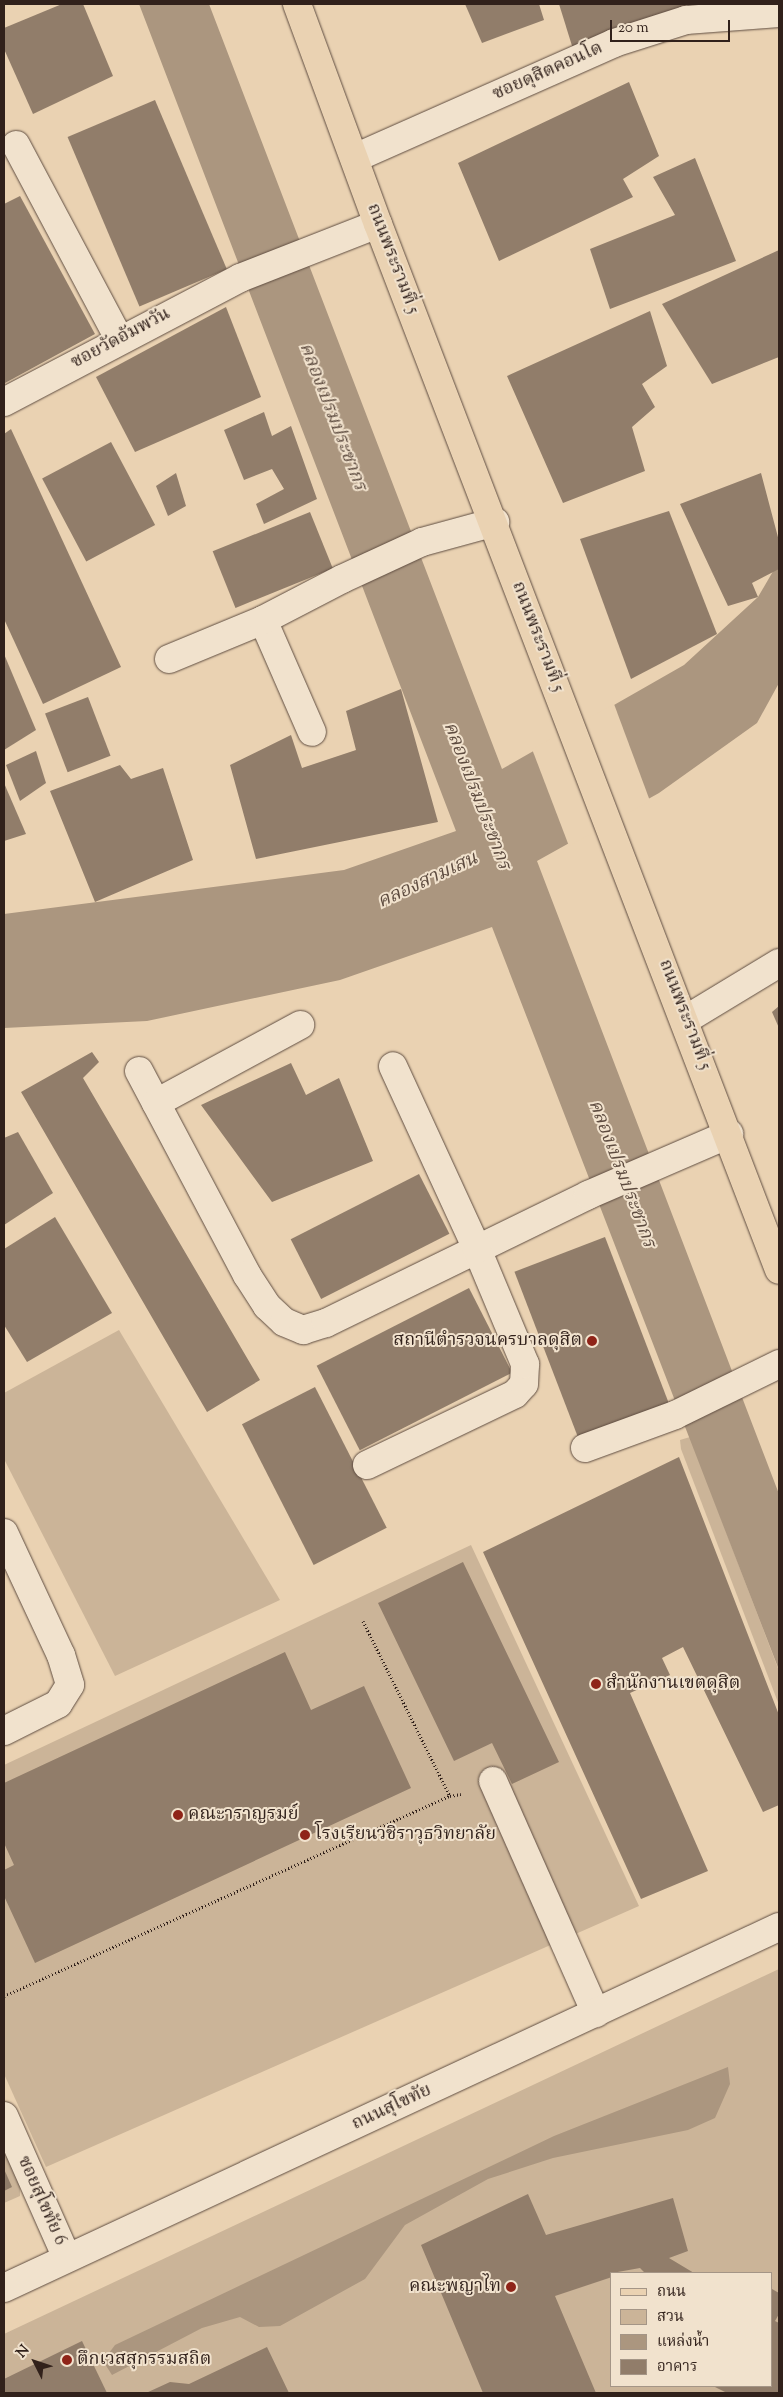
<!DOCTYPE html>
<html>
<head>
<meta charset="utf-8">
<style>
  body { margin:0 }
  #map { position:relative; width:783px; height:2397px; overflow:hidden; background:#ead2b2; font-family:"Sorts Mill Goudy","Noto Serif Thai",serif }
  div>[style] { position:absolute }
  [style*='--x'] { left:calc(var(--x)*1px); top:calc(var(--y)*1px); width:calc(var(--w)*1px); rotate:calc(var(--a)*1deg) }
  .green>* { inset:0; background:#cbb498 }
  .water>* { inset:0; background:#ab967f }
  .pier>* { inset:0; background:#ead2b2 }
  .building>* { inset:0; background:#917d6a; transform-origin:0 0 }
  .path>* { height:3px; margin-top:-1.5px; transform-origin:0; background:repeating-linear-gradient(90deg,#31211b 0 1px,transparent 0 3.5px) }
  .roads { filter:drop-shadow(0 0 1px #5f4d41) drop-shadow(0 0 1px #5f4d41) }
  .minor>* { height:28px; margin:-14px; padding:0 14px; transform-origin:14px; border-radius:14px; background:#f1e2cd }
  .major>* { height:28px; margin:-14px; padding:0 14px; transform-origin:14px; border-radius:14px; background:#ead2b2 }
  .dots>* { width:14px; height:14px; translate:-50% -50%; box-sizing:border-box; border:2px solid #f1e2cd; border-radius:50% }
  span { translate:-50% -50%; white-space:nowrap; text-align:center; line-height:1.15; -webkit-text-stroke:4px #f1e2cd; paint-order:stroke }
  .street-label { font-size:18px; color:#31211b }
  .poi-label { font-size:18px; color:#31211b }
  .right { translate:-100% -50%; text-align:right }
  .left { translate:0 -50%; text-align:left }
  .water-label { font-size:19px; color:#5c4a3e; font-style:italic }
  .frame { position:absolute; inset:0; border:5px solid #31211b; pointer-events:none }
  .legend { position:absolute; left:610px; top:2272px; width:162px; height:115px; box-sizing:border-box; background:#f1e2cd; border:1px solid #a49586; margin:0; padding:6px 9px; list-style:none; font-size:15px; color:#31211b }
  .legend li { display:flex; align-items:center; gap:10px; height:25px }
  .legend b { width:25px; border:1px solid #a49586 }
  .north { position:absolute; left:10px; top:2337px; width:50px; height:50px; -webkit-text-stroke:4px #f1e2cd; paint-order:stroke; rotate:311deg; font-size:14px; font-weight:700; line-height:20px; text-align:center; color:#31211b }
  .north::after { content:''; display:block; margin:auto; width:18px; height:22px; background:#31211b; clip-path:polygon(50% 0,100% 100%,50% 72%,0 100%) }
  .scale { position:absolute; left:610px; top:20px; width:120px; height:22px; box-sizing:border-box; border:2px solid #31211b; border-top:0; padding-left:6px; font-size:15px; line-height:18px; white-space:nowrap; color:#31211b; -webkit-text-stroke:4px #f1e2cd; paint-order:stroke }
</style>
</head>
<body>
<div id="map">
  <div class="green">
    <div style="clip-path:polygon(119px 1330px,280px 1600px,115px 1676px,4px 1459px,4px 1393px)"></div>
    <div style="clip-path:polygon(690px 1437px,779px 1671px,779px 1705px,681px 1449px,680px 1440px)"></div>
    <div style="clip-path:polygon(471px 1545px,639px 1906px,46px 2167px,4px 2074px,4px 1765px)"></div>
    <div style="clip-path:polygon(evenodd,779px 1969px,779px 2393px,4px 2393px,4px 2334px,779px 1969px,612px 2273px,772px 2273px,772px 2386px,612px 2386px,612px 2273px)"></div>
    <div style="clip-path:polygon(4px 2146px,20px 2184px,20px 2196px,4px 2203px)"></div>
  </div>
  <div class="water">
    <div style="clip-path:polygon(139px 4px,209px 4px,502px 769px,684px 665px,758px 597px,779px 561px,779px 683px,757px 723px,659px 793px,537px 861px,779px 1494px,779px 1670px,492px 927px,340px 980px,147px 1021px,4px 1028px,4px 914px,344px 870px,456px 831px)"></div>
    <div style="clip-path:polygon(728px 2067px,730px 2084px,715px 2118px,688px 2130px,553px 2158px,488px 2179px,405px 2225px,365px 2279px,280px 2326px,259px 2327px,240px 2317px,202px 2328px,112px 2375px,103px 2361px,115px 2345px,554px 2136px)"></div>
  </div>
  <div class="pier">
    <div style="clip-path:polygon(614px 704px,650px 801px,569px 846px,532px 749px)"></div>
  </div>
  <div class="building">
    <div style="clip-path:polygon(62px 4px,83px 4px,113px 76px,33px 114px,4px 49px,4px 28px)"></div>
    <div style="clip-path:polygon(465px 4px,539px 4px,544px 20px,482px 43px)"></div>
    <div style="clip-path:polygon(559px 4px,695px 4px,573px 49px)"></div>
    <div style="clip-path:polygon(629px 82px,659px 156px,623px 179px,633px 197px,499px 261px,458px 163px)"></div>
    <div style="left:155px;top:100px;width:184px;height:95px;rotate:67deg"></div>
    <div style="clip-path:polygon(695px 158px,736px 261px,610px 309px,590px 249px,675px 215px,653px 177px)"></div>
    <div style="clip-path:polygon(20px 196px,95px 334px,5px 383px,4px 204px)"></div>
    <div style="clip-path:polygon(779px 250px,779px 357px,712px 384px,662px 304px)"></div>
    <div style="clip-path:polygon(226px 307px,261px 397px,135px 452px,96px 377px)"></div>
    <div style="clip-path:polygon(650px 311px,667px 366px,642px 384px,655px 407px,632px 427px,645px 471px,563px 503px,507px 376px)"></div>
    <div style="clip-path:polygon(264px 412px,272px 436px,291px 426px,317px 499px,264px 524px,256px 504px,284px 489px,272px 469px,244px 480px,224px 430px)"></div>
    <div style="clip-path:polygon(11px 429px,121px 667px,43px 704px,4px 619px,4px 434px)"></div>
    <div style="left:111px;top:442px;width:94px;height:78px;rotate:62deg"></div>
    <div style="clip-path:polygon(176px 473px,186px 506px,168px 516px,156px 486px)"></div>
    <div style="clip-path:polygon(761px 473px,779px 541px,779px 569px,752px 583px,758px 597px,728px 606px,680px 504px)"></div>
    <div style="clip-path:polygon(669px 511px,717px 634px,631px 679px,580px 539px)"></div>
    <div style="left:310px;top:512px;width:61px;height:105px;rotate:68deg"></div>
    <div style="clip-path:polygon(4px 654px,36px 730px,4px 750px)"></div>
    <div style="clip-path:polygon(401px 689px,438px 822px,256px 859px,230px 765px,291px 735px,302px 768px,356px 750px,346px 711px)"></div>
    <div style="left:88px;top:697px;width:63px;height:46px;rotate:69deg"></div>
    <div style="clip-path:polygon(36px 751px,46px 783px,20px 801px,6px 765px)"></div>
    <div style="clip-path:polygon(120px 765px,131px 779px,163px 768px,193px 860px,95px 902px,50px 791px)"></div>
    <div style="clip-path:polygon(4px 783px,26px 834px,4px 841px)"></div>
    <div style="clip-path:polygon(779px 1006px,779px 1028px,772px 1012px)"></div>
    <div style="clip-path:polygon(92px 1052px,99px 1062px,83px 1078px,260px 1380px,207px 1412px,21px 1092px)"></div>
    <div style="clip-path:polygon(291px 1063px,306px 1095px,339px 1078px,373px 1161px,272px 1202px,201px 1105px)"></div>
    <div style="clip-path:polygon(18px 1132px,53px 1193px,4px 1225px,4px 1138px)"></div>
    <div style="left:419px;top:1174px;width:67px;height:144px;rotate:63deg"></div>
    <div style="clip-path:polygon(55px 1217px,112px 1313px,27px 1362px,4px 1325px,4px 1249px)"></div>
    <div style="left:605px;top:1237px;width:184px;height:97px;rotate:69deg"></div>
    <div style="left:469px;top:1288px;width:95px;height:171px;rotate:63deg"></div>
    <div style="left:315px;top:1387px;width:158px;height:82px;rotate:63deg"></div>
    <div style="clip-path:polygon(679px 1457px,779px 1715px,779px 1805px,763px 1812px,683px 1647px,662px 1658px,670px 1675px,630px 1693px,708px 1871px,641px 1899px,483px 1552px)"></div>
    <div style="clip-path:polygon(463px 1562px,559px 1762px,512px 1784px,492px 1743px,454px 1761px,378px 1603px)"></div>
    <div style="clip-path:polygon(285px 1652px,311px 1710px,364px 1686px,411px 1788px,35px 1963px,4px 1896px,4px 1870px,14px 1865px,4px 1843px,4px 1783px)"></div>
    <div style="clip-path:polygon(4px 2169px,12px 2187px,4px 2191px)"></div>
    <div style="clip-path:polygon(528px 2194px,546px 2235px,673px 2198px,688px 2251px,669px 2258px,694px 2273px,645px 2273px,640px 2268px,612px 2273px,612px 2277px,555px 2296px,596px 2393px,483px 2393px,421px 2245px)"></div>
    <div style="clip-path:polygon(772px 2289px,779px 2293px,779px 2314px,775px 2321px,779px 2323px,779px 2393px,727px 2393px,713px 2386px,772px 2386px)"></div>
    <div style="clip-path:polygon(82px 2341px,107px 2393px,4px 2393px,4px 2379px)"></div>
    <div style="clip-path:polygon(267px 2347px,289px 2393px,146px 2393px,170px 2382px,189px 2384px)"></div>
  </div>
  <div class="path">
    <div style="--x:363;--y:1621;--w:195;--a:63.6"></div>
    <div style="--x:4;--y:1996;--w:489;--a:-24.2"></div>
    <div style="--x:450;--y:1796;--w:11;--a:-10"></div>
  </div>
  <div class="roads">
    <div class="minor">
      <div style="--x:16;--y:145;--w:220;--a:62"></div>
      <div style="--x:355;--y:158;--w:283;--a:-23.9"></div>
      <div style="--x:614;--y:43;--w:76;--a:-17.7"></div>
      <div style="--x:686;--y:20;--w:93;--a:-4.3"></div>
      <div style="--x:4;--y:402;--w:267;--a:-27.7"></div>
      <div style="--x:240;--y:278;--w:148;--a:-21.4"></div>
      <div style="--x:263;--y:620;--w:122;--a:66.4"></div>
      <div style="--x:169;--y:659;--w:102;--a:-22.5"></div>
      <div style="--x:263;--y:620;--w:89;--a:-27.4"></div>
      <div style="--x:342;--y:579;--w:88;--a:-24.8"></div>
      <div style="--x:422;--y:542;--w:76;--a:-15.3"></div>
      <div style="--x:685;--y:1020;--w:110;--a:-31.2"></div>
      <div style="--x:139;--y:1071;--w:231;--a:62.1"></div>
      <div style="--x:247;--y:1275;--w:37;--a:57"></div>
      <div style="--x:267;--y:1306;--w:23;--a:43"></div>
      <div style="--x:284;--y:1322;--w:21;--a:23"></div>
      <div style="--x:303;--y:1330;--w:24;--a:-17"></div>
      <div style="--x:326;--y:1323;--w:292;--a:-26"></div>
      <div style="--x:588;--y:1195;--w:154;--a:-23.4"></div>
      <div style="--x:156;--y:1103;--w:164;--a:-28.4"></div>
      <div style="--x:585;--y:1448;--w:96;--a:-20.1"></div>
      <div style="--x:675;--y:1415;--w:116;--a:-26.1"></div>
      <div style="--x:367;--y:1465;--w:164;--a:-25.6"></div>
      <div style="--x:515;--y:1394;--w:13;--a:-48"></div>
      <div style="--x:524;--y:1384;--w:20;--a:-87"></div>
      <div style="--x:525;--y:1364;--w:125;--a:-112.7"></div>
      <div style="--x:477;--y:1249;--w:201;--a:-114.7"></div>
      <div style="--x:4;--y:1533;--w:135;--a:65"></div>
      <div style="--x:61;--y:1655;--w:31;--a:73"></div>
      <div style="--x:70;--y:1685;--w:22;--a:122"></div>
      <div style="--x:58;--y:1704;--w:60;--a:153.4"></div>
      <div style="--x:493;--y:1781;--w:254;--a:66.1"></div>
      <div style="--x:4;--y:2116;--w:155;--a:66.1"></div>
      <div style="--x:4;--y:2288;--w:855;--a:-24.98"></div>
    </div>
    <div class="major">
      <div style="--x:297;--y:4;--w:234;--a:69.8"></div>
      <div style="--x:378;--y:224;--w:1120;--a:69.02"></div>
    </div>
  </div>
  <div class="dots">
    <div style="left:592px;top:1341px;background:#8f2418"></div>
    <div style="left:596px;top:1684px;background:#8f2418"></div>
    <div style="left:178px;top:1815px;background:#8f2418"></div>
    <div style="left:305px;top:1835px;background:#8f2418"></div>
    <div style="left:511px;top:2287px;background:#8f2418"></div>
    <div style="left:67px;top:2360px;background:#8f2418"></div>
  </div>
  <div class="street-label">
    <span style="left:548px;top:72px;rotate:-24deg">ซอยดุสิตคอนโด</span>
    <span style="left:392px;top:259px;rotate:69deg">ถนนพระรามที่ 5</span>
    <span style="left:121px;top:339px;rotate:-28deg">ซอยวัดอัมพวัน</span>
    <span style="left:537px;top:637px;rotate:69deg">ถนนพระรามที่ 5</span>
    <span style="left:684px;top:1015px;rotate:69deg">ถนนพระรามที่ 5</span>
    <span style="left:392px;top:2108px;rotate:-25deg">ถนนสุโขทัย</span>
    <span style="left:41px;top:2201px;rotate:66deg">ซอยสุโขทัย 6</span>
  </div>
  <div class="poi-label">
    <span class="right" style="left:582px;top:1341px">สถานีตำรวจนครบาลดุสิต</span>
    <span class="left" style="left:606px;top:1684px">สำนักงานเขตดุสิต</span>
    <span class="left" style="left:188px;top:1815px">คณะาราญรมย์</span>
    <span class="left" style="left:315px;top:1835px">โรงเรียนวชิราวุธวิทยาลัย</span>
    <span class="right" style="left:501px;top:2287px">คณะพญาไท</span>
    <span class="left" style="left:77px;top:2360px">ตึกเวสสุกรรมสถิต</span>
  </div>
  <div class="water-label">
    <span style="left:332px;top:417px;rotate:69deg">คลองเปรมประชากร</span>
    <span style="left:476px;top:796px;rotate:69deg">คลองเปรมประชากร</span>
    <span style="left:428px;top:881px;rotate:-25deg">คลองสามเสน</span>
    <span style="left:621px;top:1174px;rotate:69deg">คลองเปรมประชากร</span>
  </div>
  <div class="frame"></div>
  <ul class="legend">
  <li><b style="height:6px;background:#ead2b2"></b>ถนน</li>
  <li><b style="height:14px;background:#cbb498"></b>สวน</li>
  <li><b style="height:14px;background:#ab967f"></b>แหล่งน้ำ</li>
  <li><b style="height:14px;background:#917d6a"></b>อาคาร</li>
  </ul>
  <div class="north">N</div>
  <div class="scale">20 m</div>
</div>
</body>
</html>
